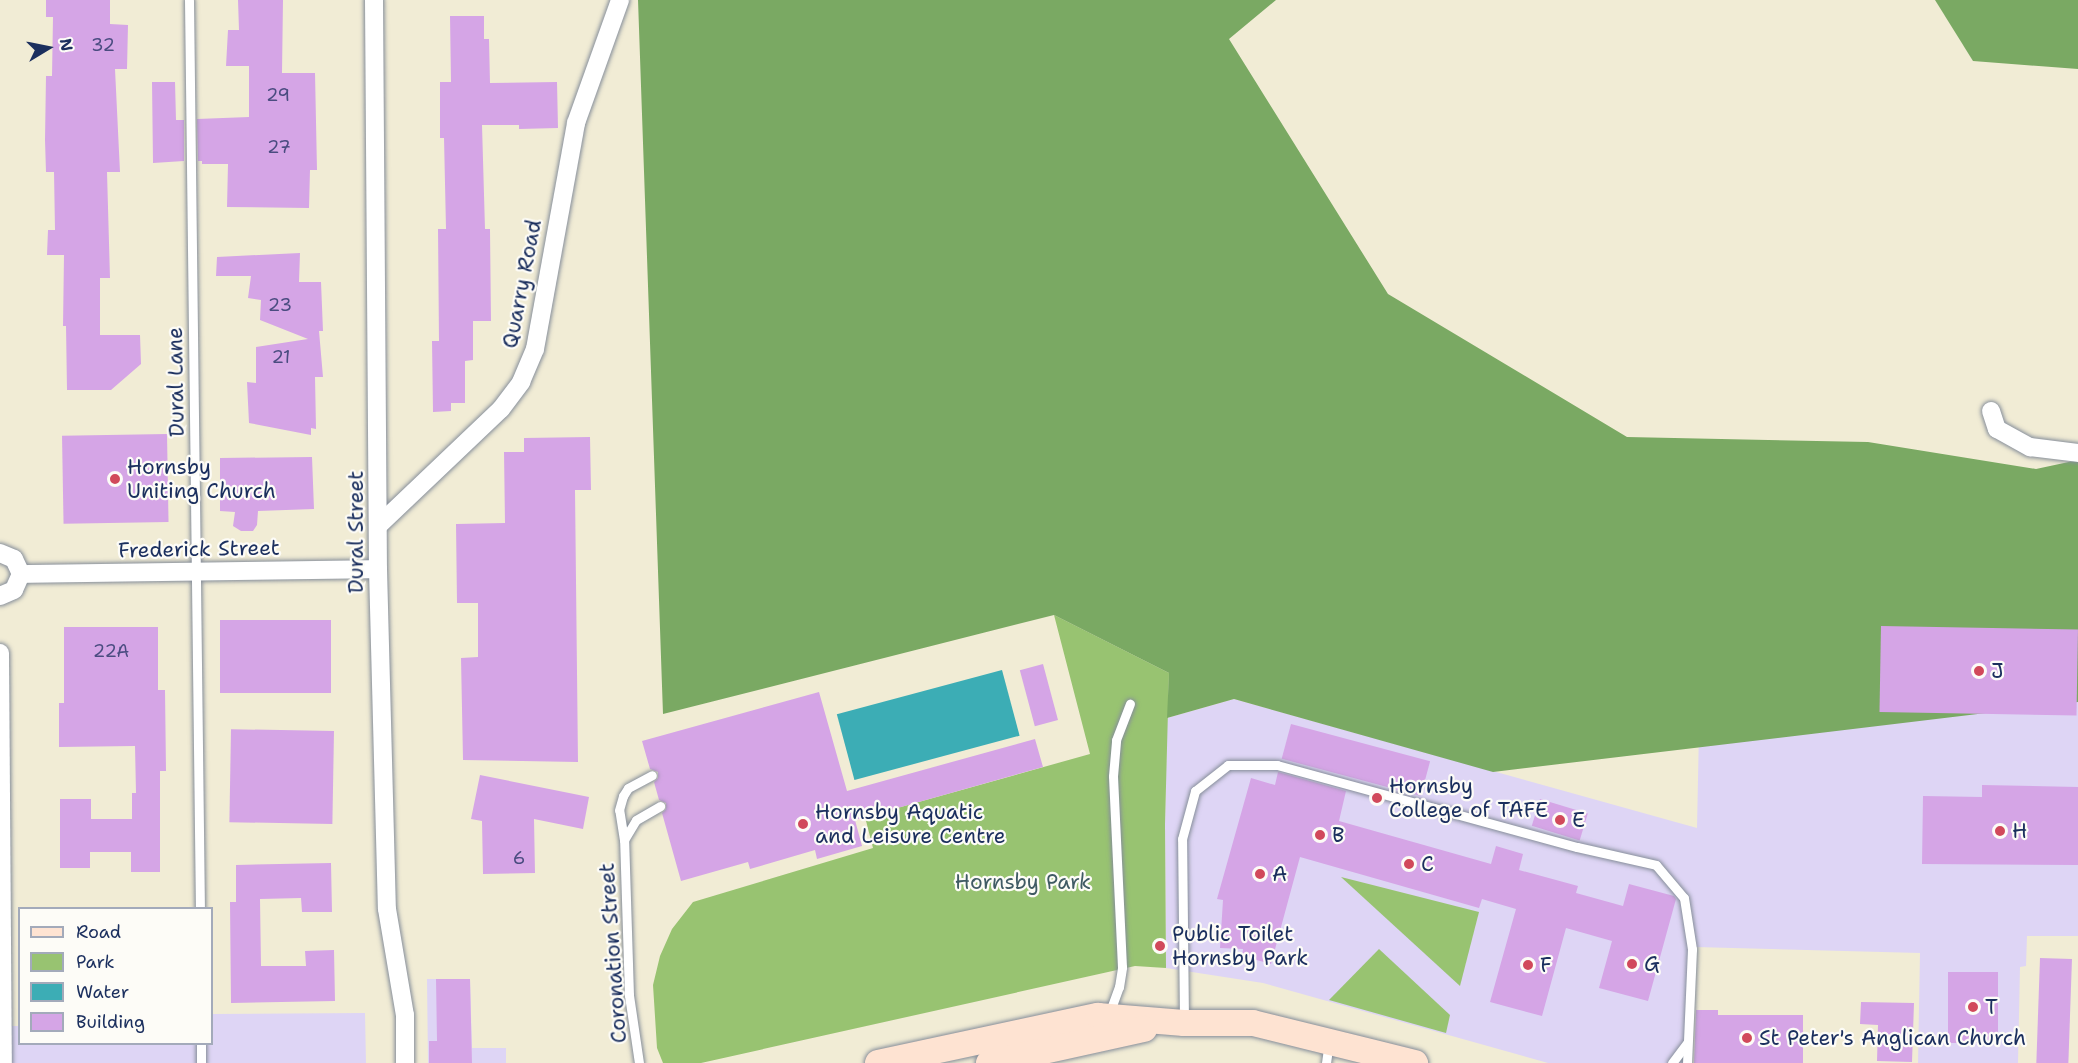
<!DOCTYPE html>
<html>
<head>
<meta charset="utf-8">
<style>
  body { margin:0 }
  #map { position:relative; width:2078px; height:1063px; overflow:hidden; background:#f1ecd5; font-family:"Shantell Sans",sans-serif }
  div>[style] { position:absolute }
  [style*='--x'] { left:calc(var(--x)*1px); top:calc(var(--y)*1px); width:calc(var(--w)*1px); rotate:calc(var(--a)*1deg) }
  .built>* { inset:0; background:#ded5f5 }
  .green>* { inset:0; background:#98c371 }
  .forest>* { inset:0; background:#7aa963 }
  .water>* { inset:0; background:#3cadb5; transform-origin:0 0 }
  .building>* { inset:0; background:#d5a5e6; transform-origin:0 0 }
  .roads { filter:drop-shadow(0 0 2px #868e9a) drop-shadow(0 0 2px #868e9a) }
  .lane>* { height:9px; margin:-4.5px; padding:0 4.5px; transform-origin:4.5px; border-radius:4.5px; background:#fff }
  .street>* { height:18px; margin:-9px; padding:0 9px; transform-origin:9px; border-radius:9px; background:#fff }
  .secondary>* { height:26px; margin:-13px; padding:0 13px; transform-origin:13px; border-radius:13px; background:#fee3d2 }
  .dots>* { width:16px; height:16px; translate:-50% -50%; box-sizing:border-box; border:3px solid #fdfcf7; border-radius:50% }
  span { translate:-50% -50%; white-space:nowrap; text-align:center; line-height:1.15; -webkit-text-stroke:4.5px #fdfcf7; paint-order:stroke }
  .number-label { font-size:18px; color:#4a4c80 }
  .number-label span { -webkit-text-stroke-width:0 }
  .street-label { font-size:21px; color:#1b2f5e }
  .poi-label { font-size:21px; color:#1b2f5e }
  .left { translate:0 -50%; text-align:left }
  .park-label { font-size:21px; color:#405b64 }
  .legend { position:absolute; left:18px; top:907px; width:195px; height:138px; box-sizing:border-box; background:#fdfcf7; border:2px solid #a3aaba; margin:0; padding:8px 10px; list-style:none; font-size:18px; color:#1b2f5e }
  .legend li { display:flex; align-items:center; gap:12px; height:30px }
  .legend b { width:30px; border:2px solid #a3aaba }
  .north { position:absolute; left:18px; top:18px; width:60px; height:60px; -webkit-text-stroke:4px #fdfcf7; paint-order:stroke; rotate:80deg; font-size:16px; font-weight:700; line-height:24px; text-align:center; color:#1b2f5e }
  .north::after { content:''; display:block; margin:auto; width:21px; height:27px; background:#1b2f5e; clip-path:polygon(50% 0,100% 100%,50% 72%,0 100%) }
</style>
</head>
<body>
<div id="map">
  <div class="built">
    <div style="clip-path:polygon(1704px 487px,2078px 487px,2078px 936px,2027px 936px,2026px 966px,2020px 967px,2018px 1063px,1918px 1063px,1920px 953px,1695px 947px,1692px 1063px,1548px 1063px,1263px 983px,1166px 968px,1165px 824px,1167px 718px,1234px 699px,1697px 828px)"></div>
    <div style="clip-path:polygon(427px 979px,470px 979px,472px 1048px,506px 1048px,506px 1063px,428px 1063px)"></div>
    <div style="clip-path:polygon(365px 1013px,366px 1063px,0 1063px,0 1026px,19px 1026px,20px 1044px,212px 1044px,212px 1014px)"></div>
  </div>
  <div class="green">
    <div style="clip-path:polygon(1054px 615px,1169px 673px,1165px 824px,1166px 968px,1135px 966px,701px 1063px,663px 1063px,657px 1048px,653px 985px,660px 956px,672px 929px,693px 902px,873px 848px,865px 817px,1090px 754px)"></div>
    <div style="clip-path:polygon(1341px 877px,1479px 912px,1460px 986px)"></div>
    <div style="clip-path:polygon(1379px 949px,1450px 1015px,1446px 1033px,1329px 1000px)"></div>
  </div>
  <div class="forest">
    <div style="clip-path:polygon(638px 0,1276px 0,1229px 39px,1388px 294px,1627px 437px,1868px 442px,2036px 469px,2078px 460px,2078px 702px,1493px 772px,1234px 699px,1167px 718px,1169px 673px,1054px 615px,663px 714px)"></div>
    <div style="clip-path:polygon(1935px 0,2078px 0,2078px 69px,1973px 61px)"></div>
  </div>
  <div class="water">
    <div style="left:1002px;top:670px;width:68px;height:171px;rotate:75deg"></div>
  </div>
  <div class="building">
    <div style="clip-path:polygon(46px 0,110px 0,110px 24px,128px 25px,127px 69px,115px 69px,120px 172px,107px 172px,110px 278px,100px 278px,100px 335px,140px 335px,141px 364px,111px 390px,67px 390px,66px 326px,63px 326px,64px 255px,47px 255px,48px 230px,55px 230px,54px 172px,46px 172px,45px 140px,46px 76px,52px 76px,53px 17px,46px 17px)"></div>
    <div style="clip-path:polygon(238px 0,283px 0,282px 73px,315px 73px,317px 170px,310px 170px,309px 208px,227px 207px,228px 164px,202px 164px,202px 161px,198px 161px,197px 119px,249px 117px,249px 66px,226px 66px,228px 30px,239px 30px)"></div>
    <div style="clip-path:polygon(450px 16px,484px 16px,484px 39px,489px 39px,490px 83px,557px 82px,558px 128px,519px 129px,519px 125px,482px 125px,485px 229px,490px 229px,491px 321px,473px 321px,473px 360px,465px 361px,465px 403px,451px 403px,451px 411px,433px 412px,432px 341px,439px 341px,438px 229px,446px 229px,444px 138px,440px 138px,440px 82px,451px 82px)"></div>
    <div style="clip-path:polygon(152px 82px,175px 82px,176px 120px,184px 120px,184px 161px,153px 163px)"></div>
    <div style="clip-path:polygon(300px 253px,299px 282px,321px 282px,323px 331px,319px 331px,323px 377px,315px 377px,316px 429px,311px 428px,311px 435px,249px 423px,247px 382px,256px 383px,256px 347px,308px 339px,260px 320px,261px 300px,248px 298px,251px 276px,216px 276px,217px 257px)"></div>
    <div style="left:167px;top:434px;width:88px;height:105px;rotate:89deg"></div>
    <div style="clip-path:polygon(590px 437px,591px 490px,575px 490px,578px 762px,463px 760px,461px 658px,478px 657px,478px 603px,457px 603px,456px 524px,505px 523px,504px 452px,524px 452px,524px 438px)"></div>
    <div style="clip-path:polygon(312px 457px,314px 509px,258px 511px,257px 525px,253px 531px,241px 531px,233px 526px,235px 512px,220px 511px,220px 458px)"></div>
    <div style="left:331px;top:620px;width:73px;height:111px;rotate:90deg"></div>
    <div style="left:1881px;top:626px;width:197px;height:86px;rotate:1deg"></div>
    <div style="clip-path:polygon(64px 627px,158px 627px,158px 690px,165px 690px,166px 771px,160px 771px,160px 872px,131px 872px,131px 852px,90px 852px,90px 868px,60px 868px,60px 799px,91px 799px,91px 819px,132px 819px,132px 793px,136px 793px,135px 746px,59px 747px,59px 703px,64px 703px)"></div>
    <div style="left:1043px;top:664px;width:58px;height:24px;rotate:75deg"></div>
    <div style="clip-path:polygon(819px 692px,847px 791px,1035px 739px,1043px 767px,855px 820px,862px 846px,817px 859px,815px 850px,750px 869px,748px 862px,681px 881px,662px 813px,666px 809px,666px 803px,659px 800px,654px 782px,658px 778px,658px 772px,650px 769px,642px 741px)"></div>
    <div style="left:1291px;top:724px;width:144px;height:36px;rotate:15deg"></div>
    <div style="left:334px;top:731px;width:93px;height:103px;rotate:91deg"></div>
    <div style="clip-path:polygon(1278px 772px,1346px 791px,1339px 821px,1491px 864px,1496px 846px,1523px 854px,1519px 870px,1578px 886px,1576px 893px,1623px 906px,1629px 884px,1674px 896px,1676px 899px,1648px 1001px,1599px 988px,1612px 941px,1566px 928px,1542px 1016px,1490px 1002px,1516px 909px,1482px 899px,1479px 908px,1300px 857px,1271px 964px,1242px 956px,1243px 949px,1220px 948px,1223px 900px,1217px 899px,1251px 778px,1275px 785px)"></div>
    <div style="clip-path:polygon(480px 775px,589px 797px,583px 829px,534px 819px,535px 873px,483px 874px,482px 821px,471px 819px)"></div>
    <div style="clip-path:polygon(1982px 785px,2078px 787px,2078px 865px,1922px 864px,1923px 796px,1982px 797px)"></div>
    <div style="left:1540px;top:799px;width:50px;height:28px;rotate:17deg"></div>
    <div style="clip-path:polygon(331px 863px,332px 912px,302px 912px,301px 898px,260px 899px,261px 966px,306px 966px,305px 951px,334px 950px,335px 1001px,231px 1003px,230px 902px,236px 902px,236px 865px)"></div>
    <div style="left:2040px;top:958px;width:32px;height:105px;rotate:2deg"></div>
    <div style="left:1948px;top:972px;width:50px;height:71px"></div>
    <div style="clip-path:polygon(436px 979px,470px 979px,472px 1063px,429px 1063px,429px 1041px,437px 1041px)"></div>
    <div style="clip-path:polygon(1861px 1002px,1914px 1003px,1912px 1062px,1877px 1061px,1878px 1025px,1860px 1024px)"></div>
    <div style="clip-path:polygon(1696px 1010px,1718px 1010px,1718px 1015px,1803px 1015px,1803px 1063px,1694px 1063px)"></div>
  </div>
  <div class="roads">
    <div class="lane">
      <div style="--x:189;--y:0;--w:908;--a:89.31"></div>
      <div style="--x:624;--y:840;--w:23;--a:-59"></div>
      <div style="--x:636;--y:820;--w:28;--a:-30"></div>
      <div style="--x:1109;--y:1014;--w:29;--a:-70"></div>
      <div style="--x:1119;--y:987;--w:20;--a:-81"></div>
      <div style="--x:1122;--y:967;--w:191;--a:-92.7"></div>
      <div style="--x:1113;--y:776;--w:36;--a:-85"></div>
      <div style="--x:1116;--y:740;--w:39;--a:-69"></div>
      <div style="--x:1184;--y:1021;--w:182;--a:-90.6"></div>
      <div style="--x:1182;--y:839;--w:50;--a:-74.8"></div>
      <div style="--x:1195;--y:791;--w:42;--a:-38.2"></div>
      <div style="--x:1228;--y:765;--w:49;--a:0"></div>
      <div style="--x:1277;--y:765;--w:311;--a:15.3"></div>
      <div style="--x:1577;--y:847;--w:81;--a:12.8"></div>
      <div style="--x:1656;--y:865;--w:43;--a:49.7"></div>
      <div style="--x:1684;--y:898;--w:52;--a:81.1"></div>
      <div style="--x:1692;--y:949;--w:114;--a:92.5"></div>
      <div style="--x:201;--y:1044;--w:19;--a:90"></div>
      <div style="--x:639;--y:1063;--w:69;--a:-98.4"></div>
      <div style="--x:629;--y:995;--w:155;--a:-91.8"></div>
      <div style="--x:624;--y:840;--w:30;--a:-99"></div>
      <div style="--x:619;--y:810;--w:15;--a:-74"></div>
      <div style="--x:623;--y:796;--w:9;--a:-58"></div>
      <div style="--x:628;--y:788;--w:27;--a:-28"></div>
      <div style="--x:1326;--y:1063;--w:21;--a:-82"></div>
      <div style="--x:1672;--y:1063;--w:25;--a:-53"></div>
    </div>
    <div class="street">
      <div style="--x:374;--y:0;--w:569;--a:89.6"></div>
      <div style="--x:378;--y:569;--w:340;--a:88.5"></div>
      <div style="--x:387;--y:909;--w:108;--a:80.4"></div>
      <div style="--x:405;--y:1015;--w:48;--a:90"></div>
      <div style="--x:1991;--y:411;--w:19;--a:72"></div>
      <div style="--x:1997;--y:429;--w:38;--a:29"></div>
      <div style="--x:2030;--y:447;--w:48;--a:7.1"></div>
      <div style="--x:379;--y:525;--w:168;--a:-43.6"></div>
      <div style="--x:501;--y:409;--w:34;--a:-53"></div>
      <div style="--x:521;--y:382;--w:36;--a:-67"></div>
      <div style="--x:535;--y:349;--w:230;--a:-79.7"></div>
      <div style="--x:576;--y:123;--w:131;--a:-70.3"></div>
      <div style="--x:0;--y:553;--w:15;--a:23"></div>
      <div style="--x:14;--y:559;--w:17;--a:65"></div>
      <div style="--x:21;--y:574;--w:17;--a:114"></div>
      <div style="--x:14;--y:590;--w:15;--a:157"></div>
      <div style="--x:21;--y:574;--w:357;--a:-0.8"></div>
      <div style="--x:0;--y:653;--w:410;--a:89.6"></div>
    </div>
    <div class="secondary">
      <div style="--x:878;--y:1063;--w:225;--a:-12.1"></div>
      <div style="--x:1098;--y:1016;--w:86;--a:4.7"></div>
      <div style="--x:1184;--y:1023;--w:69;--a:0"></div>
      <div style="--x:1253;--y:1023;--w:167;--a:13.9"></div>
      <div style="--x:989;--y:1063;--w:159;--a:-12.4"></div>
    </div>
  </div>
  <div class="dots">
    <div style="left:115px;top:479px;background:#d1495b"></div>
    <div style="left:1979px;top:671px;background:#d1495b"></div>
    <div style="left:1377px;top:798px;background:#d1495b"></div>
    <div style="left:1560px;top:820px;background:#d1495b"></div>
    <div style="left:803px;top:824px;background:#d1495b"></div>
    <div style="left:2000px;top:831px;background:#d1495b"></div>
    <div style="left:1320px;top:835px;background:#d1495b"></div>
    <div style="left:1409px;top:864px;background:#d1495b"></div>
    <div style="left:1260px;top:874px;background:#d1495b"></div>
    <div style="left:1160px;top:946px;background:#d1495b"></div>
    <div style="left:1632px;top:964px;background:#d1495b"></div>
    <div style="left:1528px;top:965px;background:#d1495b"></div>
    <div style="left:1973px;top:1007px;background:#d1495b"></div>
    <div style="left:1747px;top:1038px;background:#d1495b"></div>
  </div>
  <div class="number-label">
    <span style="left:103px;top:45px">32</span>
    <span style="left:278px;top:95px">29</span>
    <span style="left:279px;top:147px">27</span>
    <span style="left:280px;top:305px">23</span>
    <span style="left:281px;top:357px">21</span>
    <span style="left:111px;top:651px">22A</span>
    <span style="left:519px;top:858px">6</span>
  </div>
  <div class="street-label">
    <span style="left:522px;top:284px;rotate:-79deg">Quarry Road</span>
    <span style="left:176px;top:382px;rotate:-91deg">Dural Lane</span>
    <span style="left:356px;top:532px;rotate:-90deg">Dural Street</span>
    <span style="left:199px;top:549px;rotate:-1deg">Frederick Street</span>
    <span style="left:613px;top:953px;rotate:-94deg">Coronation Street</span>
  </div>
  <div class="poi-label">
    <span class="left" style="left:127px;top:479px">Hornsby<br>Uniting Church</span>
    <span class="left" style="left:1991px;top:671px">J</span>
    <span class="left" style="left:1389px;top:798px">Hornsby<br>College of TAFE</span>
    <span class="left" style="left:815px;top:824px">Hornsby Aquatic<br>and Leisure Centre</span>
    <span class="left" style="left:1572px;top:820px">E</span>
    <span class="left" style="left:2012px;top:831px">H</span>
    <span class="left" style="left:1332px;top:835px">B</span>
    <span class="left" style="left:1421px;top:864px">C</span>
    <span class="left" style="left:1272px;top:874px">A</span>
    <span class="left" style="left:1172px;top:946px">Public Toilet<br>Hornsby Park</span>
    <span class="left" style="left:1644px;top:964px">G</span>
    <span class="left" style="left:1540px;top:965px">F</span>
    <span class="left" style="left:1985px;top:1007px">T</span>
    <span class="left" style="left:1759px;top:1038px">St Peter's Anglican Church</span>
  </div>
  <div class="park-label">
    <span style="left:1023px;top:882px">Hornsby Park</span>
  </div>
  <ul class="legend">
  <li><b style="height:8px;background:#fee3d2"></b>Road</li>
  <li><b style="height:16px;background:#98c371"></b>Park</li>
  <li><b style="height:16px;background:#3cadb5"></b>Water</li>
  <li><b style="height:16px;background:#d5a5e6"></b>Building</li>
  </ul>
  <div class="north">N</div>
</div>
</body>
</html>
